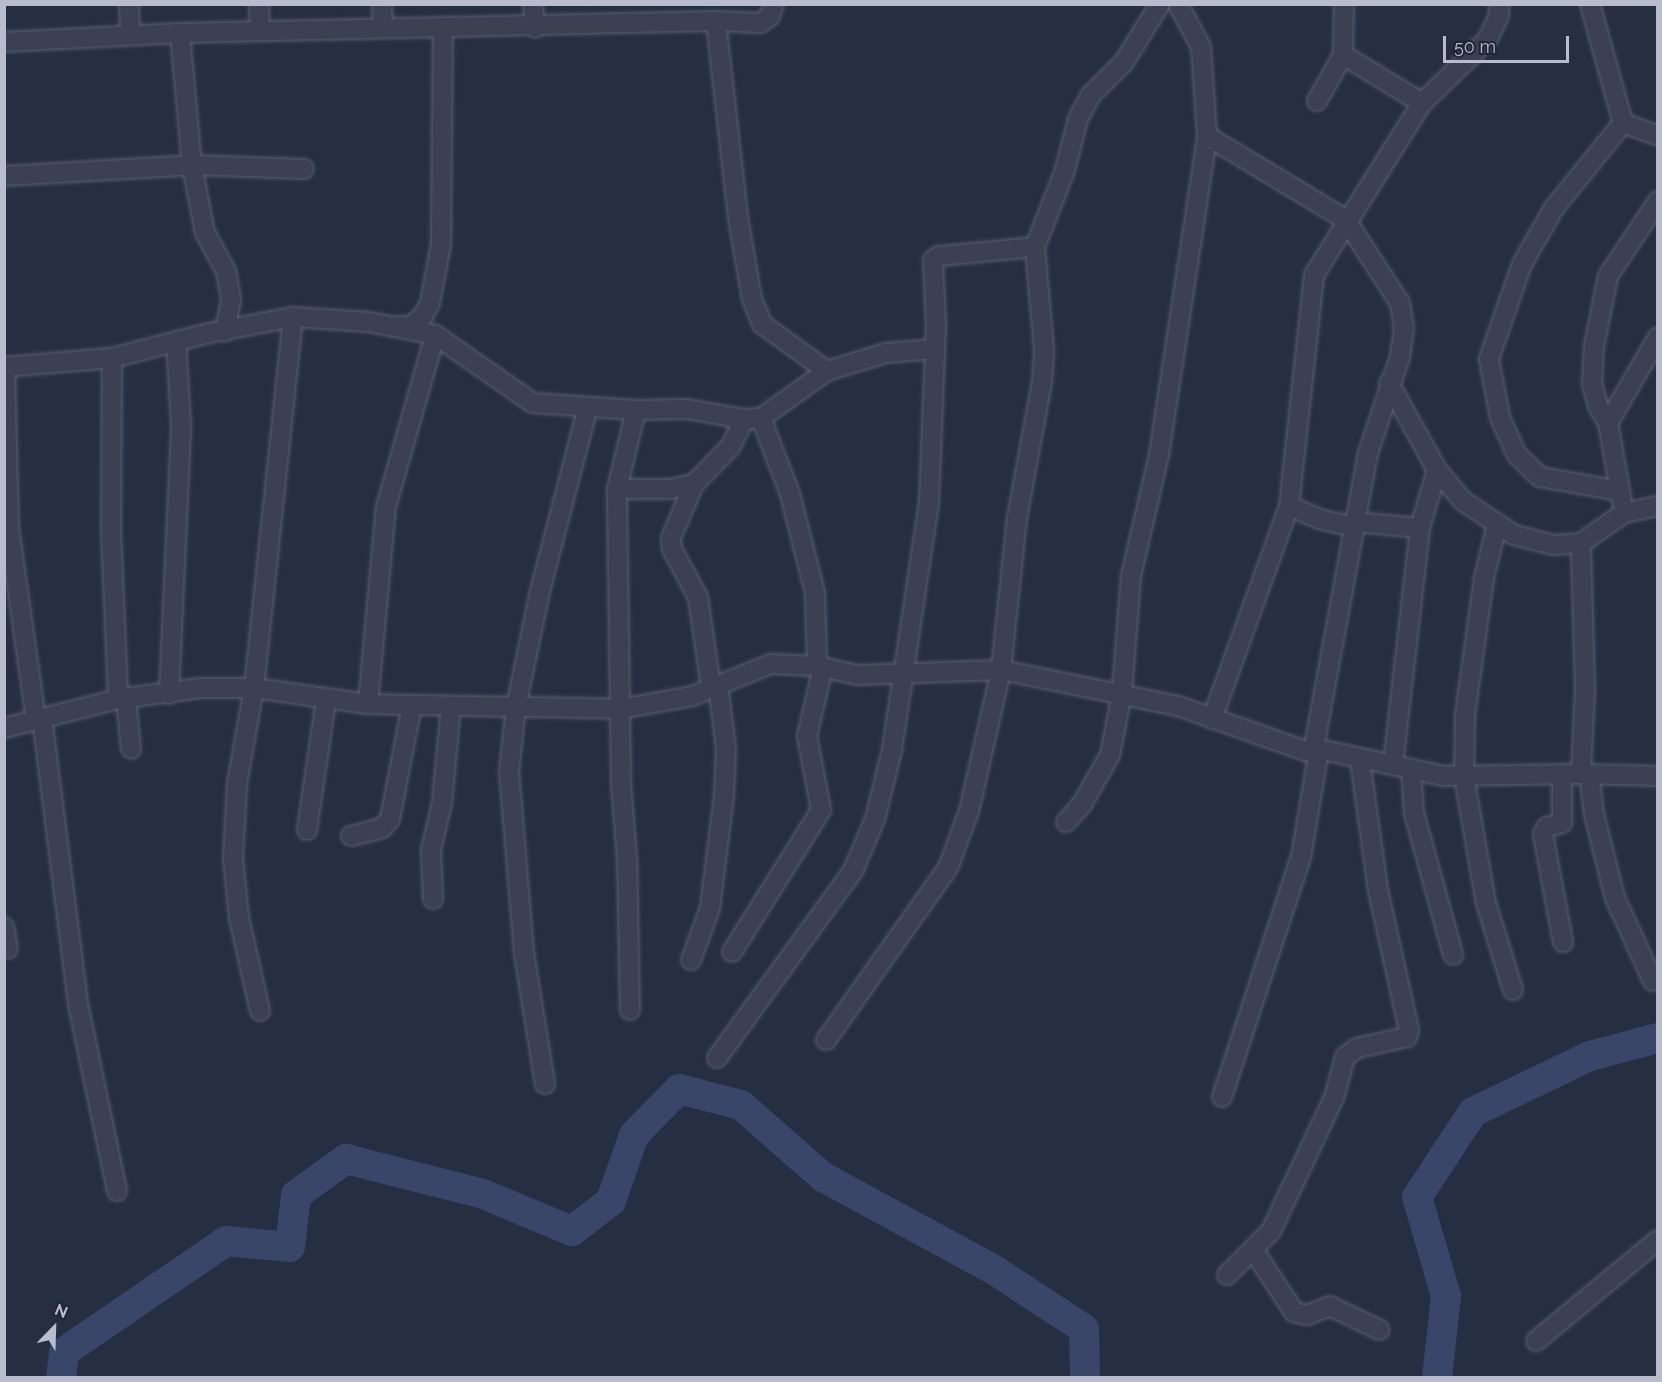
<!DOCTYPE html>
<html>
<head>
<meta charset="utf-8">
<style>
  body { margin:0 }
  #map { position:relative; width:1662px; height:1382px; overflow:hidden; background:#262e42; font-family:Raleway,sans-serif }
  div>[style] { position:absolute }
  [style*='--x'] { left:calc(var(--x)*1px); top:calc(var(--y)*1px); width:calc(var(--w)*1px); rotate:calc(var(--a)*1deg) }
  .river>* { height:30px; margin:-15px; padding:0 15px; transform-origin:15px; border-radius:15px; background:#3a4669 }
  .roads { filter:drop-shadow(0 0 2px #595e6f) drop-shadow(0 0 2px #595e6f) }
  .street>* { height:18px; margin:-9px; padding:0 9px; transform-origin:9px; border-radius:9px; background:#3b4152 }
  span { translate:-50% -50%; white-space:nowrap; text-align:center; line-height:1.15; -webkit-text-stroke:6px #1f2537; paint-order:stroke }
  .frame { position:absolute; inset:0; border:6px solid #b8bccc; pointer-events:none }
  .north { position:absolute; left:24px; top:1298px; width:60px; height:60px; -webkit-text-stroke:4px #1f2537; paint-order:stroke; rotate:23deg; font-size:16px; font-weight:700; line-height:24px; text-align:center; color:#b8bccc }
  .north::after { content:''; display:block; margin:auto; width:21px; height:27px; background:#b8bccc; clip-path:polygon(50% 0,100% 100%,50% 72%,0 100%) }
  .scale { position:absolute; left:1443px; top:36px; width:126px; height:27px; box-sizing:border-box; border:3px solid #b8bccc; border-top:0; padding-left:8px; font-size:18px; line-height:21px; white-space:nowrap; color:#b8bccc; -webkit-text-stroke:4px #1f2537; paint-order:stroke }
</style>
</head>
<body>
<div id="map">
  <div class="river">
    <div style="--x:61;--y:1378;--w:26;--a:-83"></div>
    <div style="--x:64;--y:1352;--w:196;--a:-34.4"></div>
    <div style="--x:226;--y:1241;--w:64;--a:5.4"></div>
    <div style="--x:290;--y:1247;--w:52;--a:-83.4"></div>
    <div style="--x:296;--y:1195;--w:62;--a:-35.8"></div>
    <div style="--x:346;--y:1159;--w:141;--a:14.3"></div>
    <div style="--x:483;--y:1194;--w:96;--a:22.6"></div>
    <div style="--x:572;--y:1231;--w:49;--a:-37.6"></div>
    <div style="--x:611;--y:1201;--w:70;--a:-70.8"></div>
    <div style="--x:634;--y:1135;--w:64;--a:-45.6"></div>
    <div style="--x:679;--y:1089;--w:64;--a:14.5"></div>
    <div style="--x:741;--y:1105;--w:109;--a:41.3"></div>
    <div style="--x:823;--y:1177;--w:197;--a:28.5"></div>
    <div style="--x:996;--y:1271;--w:105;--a:33.4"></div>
    <div style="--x:1084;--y:1329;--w:49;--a:88.8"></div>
    <div style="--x:1437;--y:1378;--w:82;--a:-83.7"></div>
    <div style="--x:1446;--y:1296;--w:103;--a:-106.3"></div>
    <div style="--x:1417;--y:1197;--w:102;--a:-56.6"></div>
    <div style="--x:1473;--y:1112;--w:130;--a:-25.6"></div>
    <div style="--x:1590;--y:1056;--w:70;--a:-14.8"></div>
  </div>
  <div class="roads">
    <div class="street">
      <div style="--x:129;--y:4;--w:31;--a:88"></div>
      <div style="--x:259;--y:4;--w:27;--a:88"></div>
      <div style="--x:382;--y:4;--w:24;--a:88"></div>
      <div style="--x:533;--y:4;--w:24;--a:85"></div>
      <div style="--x:774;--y:4;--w:13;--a:108"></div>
      <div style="--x:770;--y:16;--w:11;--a:142"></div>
      <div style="--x:761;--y:23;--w:45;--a:-177.5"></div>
      <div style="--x:716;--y:21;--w:198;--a:83.6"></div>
      <div style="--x:738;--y:218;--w:82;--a:80.2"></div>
      <div style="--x:752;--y:299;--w:27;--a:68"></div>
      <div style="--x:762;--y:324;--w:80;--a:35.9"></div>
      <div style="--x:1178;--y:4;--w:49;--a:61.9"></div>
      <div style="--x:1201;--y:47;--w:89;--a:86.1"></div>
      <div style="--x:1207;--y:136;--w:162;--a:31.1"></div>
      <div style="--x:1346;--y:220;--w:99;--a:57"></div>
      <div style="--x:1400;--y:303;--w:25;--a:81"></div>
      <div style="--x:1404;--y:328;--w:29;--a:98"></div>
      <div style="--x:1400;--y:357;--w:101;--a:108.4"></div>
      <div style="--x:1368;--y:453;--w:300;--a:100.4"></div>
      <div style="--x:1590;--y:4;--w:123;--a:74.5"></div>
      <div style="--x:1623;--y:123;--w:109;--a:129.1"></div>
      <div style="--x:1554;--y:208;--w:64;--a:119.7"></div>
      <div style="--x:1522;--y:264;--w:101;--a:109.2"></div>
      <div style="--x:1489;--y:359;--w:60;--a:79.4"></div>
      <div style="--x:1500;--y:418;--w:41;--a:65.3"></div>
      <div style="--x:1517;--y:455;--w:32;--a:44"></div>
      <div style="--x:1540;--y:477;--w:80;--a:10"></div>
      <div style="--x:180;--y:33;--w:133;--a:84.8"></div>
      <div style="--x:192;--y:165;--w:69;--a:79.2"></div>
      <div style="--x:205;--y:233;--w:43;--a:61.1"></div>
      <div style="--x:226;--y:271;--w:29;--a:80"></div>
      <div style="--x:231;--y:300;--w:32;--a:101"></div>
      <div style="--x:4;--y:42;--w:176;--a:-2.9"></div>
      <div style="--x:180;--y:33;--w:536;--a:-1.28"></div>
      <div style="--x:1343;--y:55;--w:92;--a:31.3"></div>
      <div style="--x:1317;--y:101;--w:53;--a:-60.5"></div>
      <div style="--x:1343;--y:55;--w:51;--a:-88.9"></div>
      <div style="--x:1623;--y:123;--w:37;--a:20"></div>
      <div style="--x:4;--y:176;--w:188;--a:-3.3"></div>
      <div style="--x:192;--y:165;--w:112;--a:2"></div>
      <div style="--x:398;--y:326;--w:13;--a:0"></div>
      <div style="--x:411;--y:326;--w:16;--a:-40"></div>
      <div style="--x:423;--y:316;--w:15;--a:-62"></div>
      <div style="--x:430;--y:303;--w:60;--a:-79.4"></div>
      <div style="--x:441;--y:244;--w:216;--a:-89.5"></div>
      <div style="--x:112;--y:358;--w:172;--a:90.3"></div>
      <div style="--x:111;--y:530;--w:169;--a:87.6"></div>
      <div style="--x:4;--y:367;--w:108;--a:-4.8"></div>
      <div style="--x:112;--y:358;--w:100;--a:-14.5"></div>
      <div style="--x:209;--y:333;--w:86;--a:-10.8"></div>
      <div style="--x:293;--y:317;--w:76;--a:3.8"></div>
      <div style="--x:369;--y:322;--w:67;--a:11.1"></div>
      <div style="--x:435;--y:335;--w:119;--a:34.8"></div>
      <div style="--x:533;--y:403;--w:103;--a:3.9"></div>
      <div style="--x:636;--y:410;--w:51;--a:-1.1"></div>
      <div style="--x:687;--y:409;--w:58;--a:10"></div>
      <div style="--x:744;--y:419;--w:17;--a:-3"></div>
      <div style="--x:761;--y:418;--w:81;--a:-35.5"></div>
      <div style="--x:827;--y:371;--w:62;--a:-17"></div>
      <div style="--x:886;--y:353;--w:48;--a:-4.8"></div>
      <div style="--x:5;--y:367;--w:161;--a:88.6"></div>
      <div style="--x:9;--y:528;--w:194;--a:82"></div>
      <div style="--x:1389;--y:383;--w:99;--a:61.1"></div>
      <div style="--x:1437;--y:470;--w:40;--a:50"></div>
      <div style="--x:1463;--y:501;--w:61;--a:33.7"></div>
      <div style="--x:1514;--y:535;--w:41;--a:14"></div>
      <div style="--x:1554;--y:545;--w:27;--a:-4"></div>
      <div style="--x:1581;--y:543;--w:52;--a:-34.9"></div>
      <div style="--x:1624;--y:513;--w:35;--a:-12"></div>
      <div style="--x:761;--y:418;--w:81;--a:69.1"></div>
      <div style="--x:790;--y:494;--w:102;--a:75.8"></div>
      <div style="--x:815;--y:593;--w:73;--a:88.4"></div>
      <div style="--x:1608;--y:423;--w:99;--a:-59.8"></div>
      <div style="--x:694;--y:484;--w:59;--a:113.1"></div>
      <div style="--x:671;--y:538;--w:11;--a:85"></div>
      <div style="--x:672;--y:549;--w:55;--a:61.6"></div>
      <div style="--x:698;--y:597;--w:91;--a:81.8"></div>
      <div style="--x:617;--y:489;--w:53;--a:0"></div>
      <div style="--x:670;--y:489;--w:25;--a:-12"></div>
      <div style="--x:694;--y:484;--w:53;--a:-45.8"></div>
      <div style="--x:731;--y:446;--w:30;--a:-64"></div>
      <div style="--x:1622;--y:502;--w:80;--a:-100"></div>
      <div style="--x:1608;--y:423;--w:20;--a:-120"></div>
      <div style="--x:1598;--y:406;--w:24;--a:-105"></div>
      <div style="--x:1592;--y:383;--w:36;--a:-87"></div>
      <div style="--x:1594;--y:347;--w:72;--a:-78.8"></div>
      <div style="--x:1608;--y:276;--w:90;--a:-56.3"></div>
      <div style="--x:1289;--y:506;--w:33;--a:23"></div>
      <div style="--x:1319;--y:519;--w:36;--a:13"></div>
      <div style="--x:1355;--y:522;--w:65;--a:5.3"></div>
      <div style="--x:1497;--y:525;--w:55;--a:103.8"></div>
      <div style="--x:1484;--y:578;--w:138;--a:97.9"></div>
      <div style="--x:1465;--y:715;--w:61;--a:90.9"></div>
      <div style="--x:1464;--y:776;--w:129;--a:80.2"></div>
      <div style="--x:1486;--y:903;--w:91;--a:72.8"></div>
      <div style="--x:169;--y:694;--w:269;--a:-87.4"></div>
      <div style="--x:181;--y:425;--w:83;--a:-93.4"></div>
      <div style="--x:126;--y:699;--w:50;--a:84.3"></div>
      <div style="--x:368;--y:704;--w:198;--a:-84.8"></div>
      <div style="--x:386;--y:507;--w:179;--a:-74.1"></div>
      <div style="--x:42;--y:718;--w:293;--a:82.8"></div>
      <div style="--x:79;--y:1009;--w:186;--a:78.2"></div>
      <div style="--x:1212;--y:719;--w:226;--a:-70.1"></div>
      <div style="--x:1289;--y:506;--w:232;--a:-83.8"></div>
      <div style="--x:1314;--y:275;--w:203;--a:-57.9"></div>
      <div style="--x:1422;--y:103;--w:92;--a:-44.1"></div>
      <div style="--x:1488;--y:39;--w:26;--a:-65"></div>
      <div style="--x:1499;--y:15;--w:11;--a:-90"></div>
      <div style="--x:4;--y:728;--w:118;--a:-14.3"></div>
      <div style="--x:118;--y:699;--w:83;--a:-7.6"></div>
      <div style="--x:200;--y:688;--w:54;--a:0"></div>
      <div style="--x:254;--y:688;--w:115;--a:8"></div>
      <div style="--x:368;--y:704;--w:252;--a:1.1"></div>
      <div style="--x:620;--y:709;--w:73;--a:-10.2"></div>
      <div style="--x:692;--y:696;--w:85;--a:-22.1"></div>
      <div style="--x:771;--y:664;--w:46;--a:2.5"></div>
      <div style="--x:817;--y:666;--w:41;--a:12.7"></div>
      <div style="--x:857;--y:675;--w:144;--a:-2"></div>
      <div style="--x:1001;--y:670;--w:181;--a:11.5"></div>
      <div style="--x:1178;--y:706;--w:136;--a:19.4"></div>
      <div style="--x:1306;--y:751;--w:9;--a:-21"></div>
      <div style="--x:1314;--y:748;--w:132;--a:12.2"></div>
      <div style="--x:1443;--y:776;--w:138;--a:-0.8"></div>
      <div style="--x:1581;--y:774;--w:85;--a:-87.3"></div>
      <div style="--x:1585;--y:689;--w:146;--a:-91.6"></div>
      <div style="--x:1393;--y:765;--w:239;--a:-83.5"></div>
      <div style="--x:1420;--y:528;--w:60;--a:-73.7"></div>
      <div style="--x:1411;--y:769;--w:44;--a:86.1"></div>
      <div style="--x:1414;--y:813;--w:147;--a:74.6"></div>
      <div style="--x:1562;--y:774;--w:49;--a:90"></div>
      <div style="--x:1562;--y:823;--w:16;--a:165"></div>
      <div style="--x:1547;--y:827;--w:8;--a:120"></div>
      <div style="--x:1543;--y:834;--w:110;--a:79.5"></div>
      <div style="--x:1581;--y:774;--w:77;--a:1.5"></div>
      <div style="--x:1589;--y:774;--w:40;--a:82.9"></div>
      <div style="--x:1594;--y:814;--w:87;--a:76"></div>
      <div style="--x:1615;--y:898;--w:91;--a:65.4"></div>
      <div style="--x:1066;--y:822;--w:24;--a:-48"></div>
      <div style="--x:1082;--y:804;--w:56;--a:-60.3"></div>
      <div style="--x:1110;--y:755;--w:63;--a:-79"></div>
      <div style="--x:1122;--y:693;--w:117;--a:-85.6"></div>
      <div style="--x:1131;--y:576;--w:124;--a:-77"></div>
      <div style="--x:1159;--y:455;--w:323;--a:-81.4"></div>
      <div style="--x:307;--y:830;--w:132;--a:-81.7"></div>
      <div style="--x:351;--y:836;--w:32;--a:-14"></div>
      <div style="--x:382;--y:828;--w:12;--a:-48"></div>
      <div style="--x:390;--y:819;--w:116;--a:-79.1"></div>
      <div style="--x:433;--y:899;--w:49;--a:-92.3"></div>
      <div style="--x:431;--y:850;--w:48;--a:-76.8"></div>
      <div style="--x:442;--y:803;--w:97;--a:-84.7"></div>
      <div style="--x:4;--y:927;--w:22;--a:80"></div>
      <div style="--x:732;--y:952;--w:168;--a:-57.9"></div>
      <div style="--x:821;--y:810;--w:75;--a:-100.7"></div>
      <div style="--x:807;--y:736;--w:71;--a:-76.9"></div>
      <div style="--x:691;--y:960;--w:55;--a:-69.9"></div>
      <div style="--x:710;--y:908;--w:114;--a:-82.9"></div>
      <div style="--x:724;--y:795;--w:46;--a:-87.5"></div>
      <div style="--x:726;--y:749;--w:64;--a:-97.1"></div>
      <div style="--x:630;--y:1010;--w:150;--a:-91.1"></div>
      <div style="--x:627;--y:860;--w:78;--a:-94.4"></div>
      <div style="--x:621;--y:782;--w:293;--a:-90.8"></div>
      <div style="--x:617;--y:489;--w:81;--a:-76.5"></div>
      <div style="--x:260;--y:1011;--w:95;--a:-102.7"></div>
      <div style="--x:239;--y:918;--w:60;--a:-95.7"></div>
      <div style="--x:233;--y:858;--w:74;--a:-86.9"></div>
      <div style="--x:237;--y:784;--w:97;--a:-80"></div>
      <div style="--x:254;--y:688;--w:373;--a:-84"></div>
      <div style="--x:826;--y:1040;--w:211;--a:-54.7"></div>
      <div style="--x:948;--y:868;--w:61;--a:-69.8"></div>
      <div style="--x:969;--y:811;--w:145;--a:-77.2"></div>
      <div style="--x:1001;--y:670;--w:153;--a:-84"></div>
      <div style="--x:1017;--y:518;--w:138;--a:-79.6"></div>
      <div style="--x:1042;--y:382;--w:32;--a:-86"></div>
      <div style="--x:1044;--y:350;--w:103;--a:-95"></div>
      <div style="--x:1035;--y:247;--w:83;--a:-68.7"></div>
      <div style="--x:1065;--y:170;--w:53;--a:-75.7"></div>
      <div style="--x:1078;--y:119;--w:26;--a:-62"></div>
      <div style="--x:1090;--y:96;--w:48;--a:-45"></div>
      <div style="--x:1124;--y:62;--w:68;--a:-58.2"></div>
      <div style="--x:717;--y:1058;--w:231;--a:-54"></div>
      <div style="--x:853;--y:871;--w:56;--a:-67.1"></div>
      <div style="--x:875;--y:819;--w:71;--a:-76.2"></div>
      <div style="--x:892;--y:750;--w:252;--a:-81.5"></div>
      <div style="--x:929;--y:501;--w:176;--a:-87.7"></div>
      <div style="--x:936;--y:325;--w:65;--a:-92.6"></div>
      <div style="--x:933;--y:260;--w:7;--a:-34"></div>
      <div style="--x:939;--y:256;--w:96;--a:-5.4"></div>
      <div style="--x:545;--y:1084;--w:133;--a:-99.1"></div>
      <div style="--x:524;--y:953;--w:182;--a:-94.7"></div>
      <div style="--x:509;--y:772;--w:65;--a:-83.9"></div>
      <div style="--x:516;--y:707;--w:118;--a:-78.3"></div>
      <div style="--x:540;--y:591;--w:190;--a:-75.4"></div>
      <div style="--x:1222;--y:1097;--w:253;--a:-71.8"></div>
      <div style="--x:1301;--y:857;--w:109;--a:-80.5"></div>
      <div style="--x:1254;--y:1251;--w:73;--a:56.7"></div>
      <div style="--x:1294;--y:1312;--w:13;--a:13"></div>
      <div style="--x:1307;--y:1315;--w:25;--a:-21"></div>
      <div style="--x:1330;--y:1306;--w:55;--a:25.6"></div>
      <div style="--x:1227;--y:1275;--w:62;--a:-45"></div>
      <div style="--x:1271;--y:1231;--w:147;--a:-64.7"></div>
      <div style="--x:1334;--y:1098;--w:42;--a:-75"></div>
      <div style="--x:1345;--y:1057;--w:15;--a:-37"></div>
      <div style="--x:1357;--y:1048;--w:51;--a:-12.4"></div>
      <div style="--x:1407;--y:1037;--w:7;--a:-74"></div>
      <div style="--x:1409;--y:1030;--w:143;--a:-102.5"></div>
      <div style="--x:1378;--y:890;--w:130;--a:-97.9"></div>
      <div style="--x:1536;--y:1341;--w:158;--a:-39.6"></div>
    </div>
  </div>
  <div class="frame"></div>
  <div class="north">N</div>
  <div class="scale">50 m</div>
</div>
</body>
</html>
